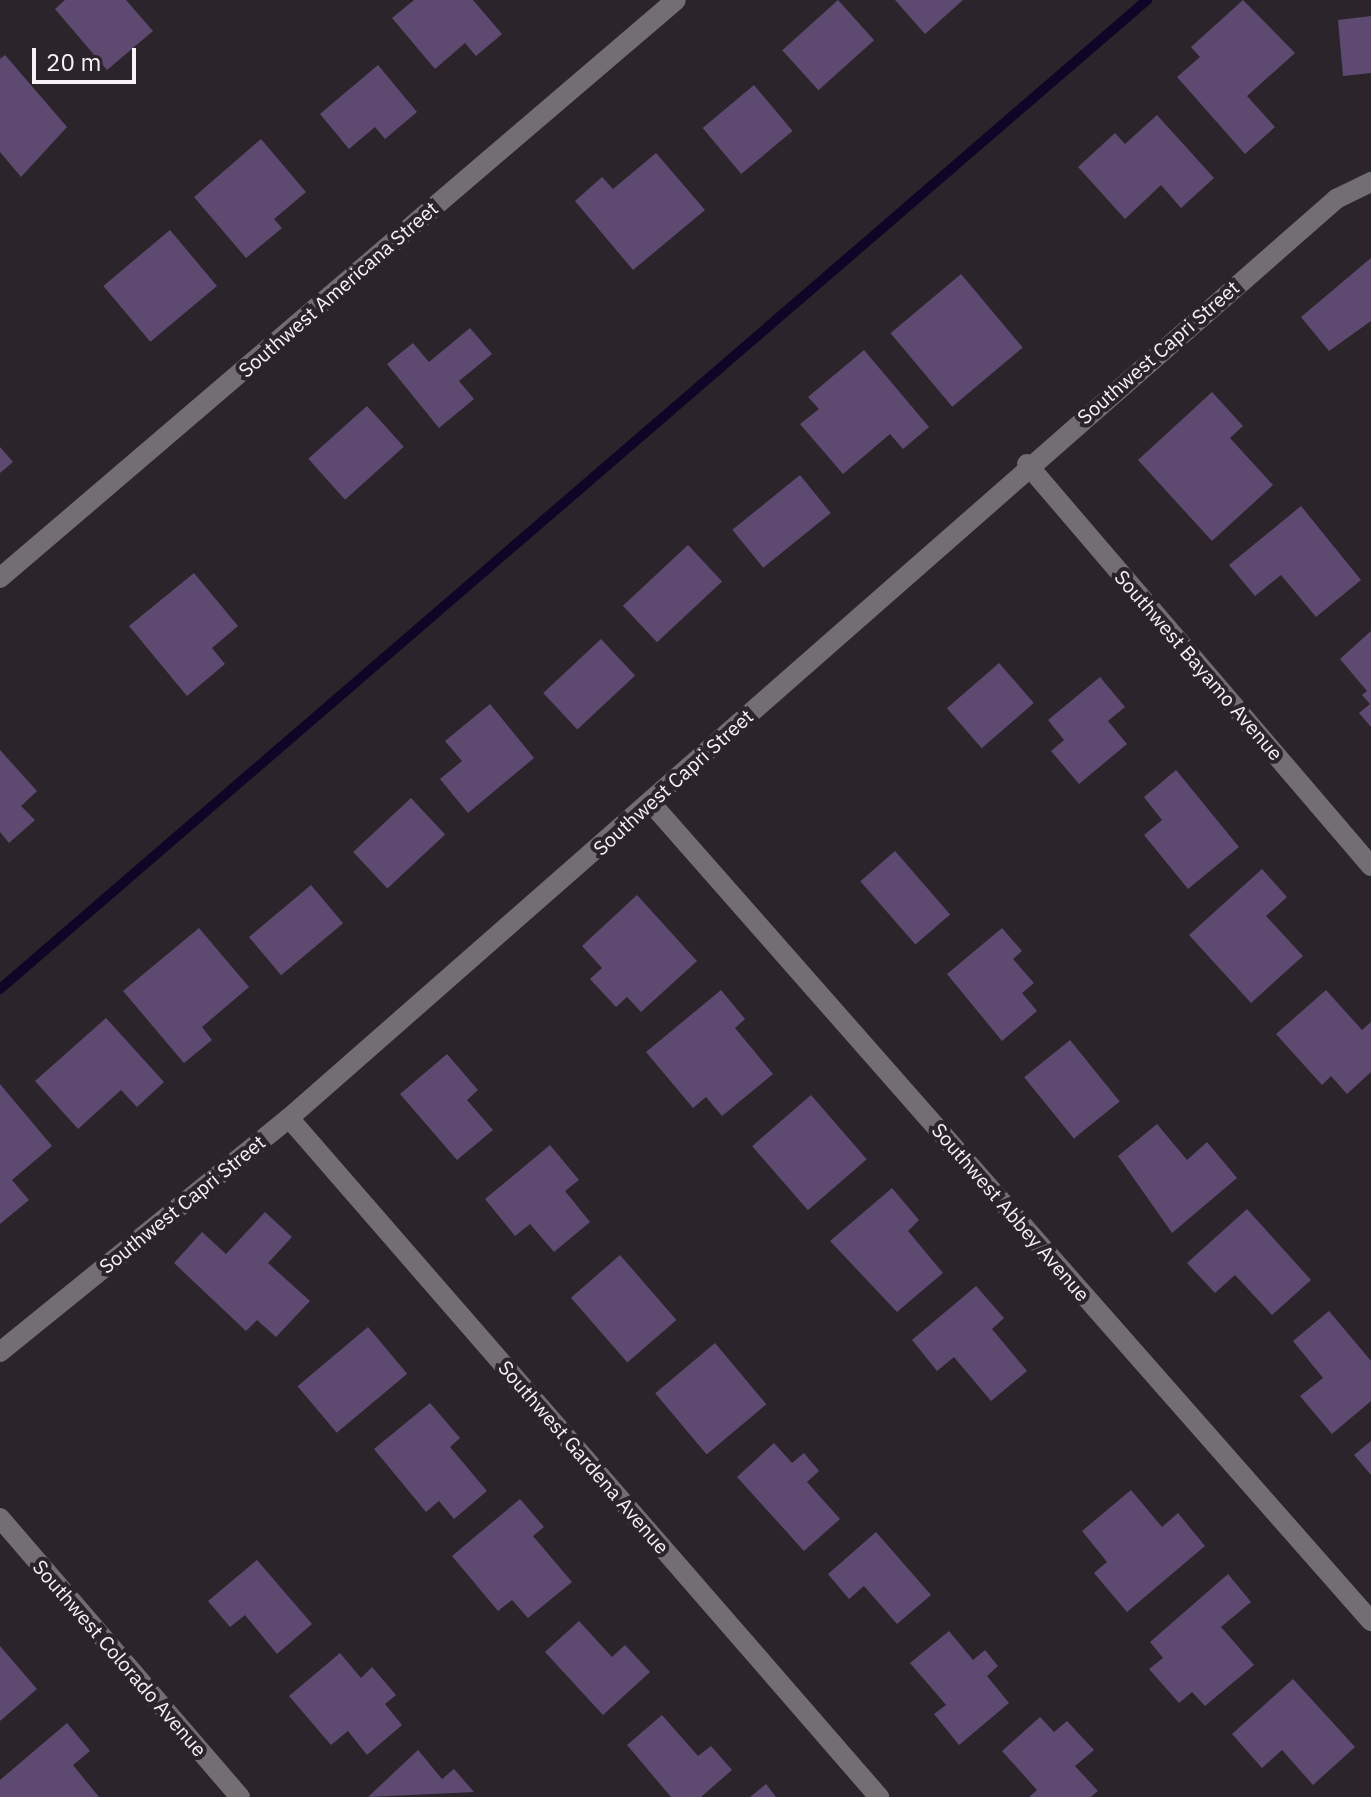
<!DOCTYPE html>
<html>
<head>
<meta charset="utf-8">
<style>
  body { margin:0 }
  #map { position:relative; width:1371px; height:1797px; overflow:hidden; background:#2b242b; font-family:"IBM Plex Sans",sans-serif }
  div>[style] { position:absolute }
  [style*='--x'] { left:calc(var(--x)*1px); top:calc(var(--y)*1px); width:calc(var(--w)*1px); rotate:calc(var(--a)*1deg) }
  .stream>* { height:10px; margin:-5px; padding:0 5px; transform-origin:5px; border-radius:5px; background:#0f0627 }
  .building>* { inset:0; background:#5e4a70; transform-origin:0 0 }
  .minor>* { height:20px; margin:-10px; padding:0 10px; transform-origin:10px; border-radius:10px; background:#736e71 }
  span { translate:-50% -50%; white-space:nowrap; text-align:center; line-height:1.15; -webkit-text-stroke:8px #2b242b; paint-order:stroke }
  .street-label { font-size:20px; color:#f7f2f7 }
  .scale { position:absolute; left:32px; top:48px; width:104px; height:36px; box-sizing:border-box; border:4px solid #f7f2f7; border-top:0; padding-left:10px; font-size:24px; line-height:28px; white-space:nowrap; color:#f7f2f7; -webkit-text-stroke:6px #2b242b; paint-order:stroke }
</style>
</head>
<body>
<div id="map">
  <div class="stream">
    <div style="--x:0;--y:989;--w:1515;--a:-40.77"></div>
  </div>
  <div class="building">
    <div style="clip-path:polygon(65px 0,126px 0,153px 31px,107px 70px,55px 9px)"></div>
    <div style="clip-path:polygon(414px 0,473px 0,502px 34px,476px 56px,465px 43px,435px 69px,392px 18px)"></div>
    <div style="left:838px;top:0;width:54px;height:75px;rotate:48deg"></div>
    <div style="clip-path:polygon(895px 0,963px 0,925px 34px)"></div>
    <div style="clip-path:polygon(1243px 0,1295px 53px,1247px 96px,1275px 127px,1245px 154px,1177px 77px,1200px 57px,1191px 47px)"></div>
    <div style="clip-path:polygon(1371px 16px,1371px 73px,1343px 76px,1338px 20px)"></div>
    <div style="clip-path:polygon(5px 55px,67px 127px,21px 177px,0 152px,0 59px)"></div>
    <div style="clip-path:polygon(378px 65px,417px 112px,385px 139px,375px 127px,349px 149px,320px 114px)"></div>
    <div style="left:754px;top:85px;width:60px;height:67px;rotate:50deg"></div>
    <div style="clip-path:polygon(1157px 115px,1214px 178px,1181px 208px,1161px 185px,1125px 219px,1078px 167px,1115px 133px,1125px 144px)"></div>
    <div style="clip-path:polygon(261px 139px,306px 192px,274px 219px,282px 228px,246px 258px,194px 197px)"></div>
    <div style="clip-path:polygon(656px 153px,705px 210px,633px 270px,575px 201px,602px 177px,613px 189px)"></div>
    <div style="left:170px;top:230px;width:73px;height:87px;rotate:50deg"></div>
    <div style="clip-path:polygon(1371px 258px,1371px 321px,1329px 351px,1301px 317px)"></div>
    <div style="left:961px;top:274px;width:96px;height:92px;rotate:50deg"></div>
    <div style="clip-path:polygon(470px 328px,492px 354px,459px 381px,474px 399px,439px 428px,387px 364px,413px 343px,429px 362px)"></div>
    <div style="clip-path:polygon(864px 350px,929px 427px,903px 449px,890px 434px,843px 474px,800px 424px,819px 409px,808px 397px)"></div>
    <div style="clip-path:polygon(1212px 392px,1243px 426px,1230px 438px,1273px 485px,1212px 541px,1138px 460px)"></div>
    <div style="left:367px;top:406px;width:55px;height:79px;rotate:48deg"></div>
    <div style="clip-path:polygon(0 447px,13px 462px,0 473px)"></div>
    <div style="left:800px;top:475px;width:49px;height:87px;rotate:51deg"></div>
    <div style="clip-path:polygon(1301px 506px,1361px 580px,1316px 617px,1281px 575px,1255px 596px,1229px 565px)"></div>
    <div style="left:688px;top:545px;width:50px;height:89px;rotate:47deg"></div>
    <div style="clip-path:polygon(194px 573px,238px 626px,212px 648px,225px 664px,187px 696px,129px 626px)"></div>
    <div style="clip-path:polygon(1371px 631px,1371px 727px,1359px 713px,1370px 704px,1362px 695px,1367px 691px,1340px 659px)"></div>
    <div style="left:601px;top:639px;width:50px;height:79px;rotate:47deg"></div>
    <div style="left:999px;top:663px;width:53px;height:69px;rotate:49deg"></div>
    <div style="clip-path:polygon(1100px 677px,1125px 707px,1108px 721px,1127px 744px,1079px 784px,1051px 751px,1064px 740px,1048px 720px)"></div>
    <div style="clip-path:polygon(490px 704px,534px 758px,468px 813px,440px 779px,462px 761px,445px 741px)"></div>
    <div style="clip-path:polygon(0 750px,37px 791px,21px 806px,35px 820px,9px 843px,0 832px)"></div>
    <div style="clip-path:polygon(1176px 770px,1239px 847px,1188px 889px,1144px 835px,1162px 820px,1144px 797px)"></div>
    <div style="left:411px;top:798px;width:50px;height:79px;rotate:47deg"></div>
    <div style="left:895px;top:851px;width:84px;height:46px;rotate:49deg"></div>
    <div style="clip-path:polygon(1262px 869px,1287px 897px,1266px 916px,1303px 956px,1251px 1003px,1189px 935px)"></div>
    <div style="left:311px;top:885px;width:50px;height:81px;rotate:50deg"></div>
    <div style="clip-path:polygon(637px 895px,697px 961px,641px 1012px,627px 997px,616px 1007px,590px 979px,602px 968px,582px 946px)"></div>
    <div style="clip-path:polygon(199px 928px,249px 987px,202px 1027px,212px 1040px,184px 1063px,123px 991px)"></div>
    <div style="clip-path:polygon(1002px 928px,1022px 951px,1013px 959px,1034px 983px,1022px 993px,1037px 1011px,1002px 1041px,947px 974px)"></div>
    <div style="clip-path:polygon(721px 990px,745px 1019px,735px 1028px,773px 1074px,722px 1116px,706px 1097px,693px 1108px,646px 1052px)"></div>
    <div style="clip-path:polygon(1326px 990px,1362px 1030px,1371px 1022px,1371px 1072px,1347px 1094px,1331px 1076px,1322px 1085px,1276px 1034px)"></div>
    <div style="clip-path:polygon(106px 1018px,164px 1082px,137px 1107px,121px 1090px,78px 1129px,35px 1081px)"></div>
    <div style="left:1070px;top:1040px;width:79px;height:59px;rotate:51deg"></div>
    <div style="clip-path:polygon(447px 1054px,478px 1090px,467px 1100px,493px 1130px,457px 1160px,400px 1094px)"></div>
    <div style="clip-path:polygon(0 1084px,52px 1146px,12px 1180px,29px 1200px,0 1224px)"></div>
    <div style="left:811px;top:1095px;width:85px;height:78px;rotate:49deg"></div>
    <div style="clip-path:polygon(1157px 1124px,1187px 1160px,1207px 1142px,1237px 1178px,1172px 1233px,1118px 1156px)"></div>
    <div style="clip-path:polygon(550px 1145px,579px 1180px,565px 1191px,590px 1222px,554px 1252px,530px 1224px,515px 1236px,485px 1199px)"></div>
    <div style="clip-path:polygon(892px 1188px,919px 1220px,908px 1231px,943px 1273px,897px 1312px,830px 1241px)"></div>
    <div style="clip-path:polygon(1247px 1209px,1311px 1280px,1272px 1315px,1235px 1275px,1215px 1293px,1187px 1263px)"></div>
    <div style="clip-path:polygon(265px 1212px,292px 1237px,268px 1263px,310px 1301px,276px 1337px,257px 1320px,246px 1331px,174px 1263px,202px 1232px,226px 1254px)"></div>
    <div style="left:620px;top:1255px;width:86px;height:65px;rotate:49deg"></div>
    <div style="clip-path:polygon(976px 1286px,1004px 1318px,992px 1329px,1027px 1371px,991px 1401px,954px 1357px,937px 1371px,912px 1340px)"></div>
    <div style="clip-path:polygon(1329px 1311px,1371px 1361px,1371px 1401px,1332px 1434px,1300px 1396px,1323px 1378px,1293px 1341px)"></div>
    <div style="left:368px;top:1327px;width:61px;height:92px;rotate:50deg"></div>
    <div style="left:715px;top:1343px;width:80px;height:78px;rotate:50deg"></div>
    <div style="clip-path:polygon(430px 1403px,460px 1438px,450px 1447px,487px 1491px,454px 1519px,439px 1501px,426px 1512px,374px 1449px)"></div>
    <div style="clip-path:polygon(1371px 1441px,1371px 1475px,1354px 1455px)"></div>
    <div style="clip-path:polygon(774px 1443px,792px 1463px,804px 1453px,819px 1471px,807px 1482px,840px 1519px,804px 1551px,737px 1477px)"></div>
    <div style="clip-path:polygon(1131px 1490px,1162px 1527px,1178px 1513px,1205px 1546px,1127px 1612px,1094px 1573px,1107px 1562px,1082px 1531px)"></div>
    <div style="clip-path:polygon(520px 1499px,544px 1527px,533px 1536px,572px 1582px,528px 1618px,512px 1600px,498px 1611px,452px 1556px)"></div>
    <div style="clip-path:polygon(876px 1532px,931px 1595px,897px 1624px,864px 1586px,849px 1599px,828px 1574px)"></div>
    <div style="clip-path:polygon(257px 1560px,312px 1624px,277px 1654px,245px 1615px,230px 1627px,208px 1601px)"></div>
    <div style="clip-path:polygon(1228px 1574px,1251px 1602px,1221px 1627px,1254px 1665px,1205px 1706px,1192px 1692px,1179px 1703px,1149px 1669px,1163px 1658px,1150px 1642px)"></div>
    <div style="clip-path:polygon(579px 1621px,612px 1657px,625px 1645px,650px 1672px,603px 1715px,545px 1652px)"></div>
    <div style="clip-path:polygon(949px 1631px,973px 1660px,985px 1650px,998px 1666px,987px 1676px,1009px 1703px,959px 1745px,934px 1714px,946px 1705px,910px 1663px)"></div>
    <div style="clip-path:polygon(0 1646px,37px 1689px,0 1721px)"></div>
    <div style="clip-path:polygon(340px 1653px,361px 1678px,372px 1667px,396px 1695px,385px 1704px,402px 1725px,367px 1755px,348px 1731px,331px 1745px,289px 1696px)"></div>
    <div style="clip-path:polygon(1293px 1679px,1355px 1747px,1313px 1785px,1282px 1750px,1262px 1768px,1232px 1734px)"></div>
    <div style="clip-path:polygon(662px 1715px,698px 1756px,711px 1746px,732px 1770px,701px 1797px,671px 1797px,627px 1745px)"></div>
    <div style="clip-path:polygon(1040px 1717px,1054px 1732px,1067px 1721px,1094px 1750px,1075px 1766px,1098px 1791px,1091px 1797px,1029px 1797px,1037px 1790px,1002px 1751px)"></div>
    <div style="clip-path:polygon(67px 1723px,90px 1751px,73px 1765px,99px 1797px,0 1797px,0 1780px)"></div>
    <div style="clip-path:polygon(418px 1750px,442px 1779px,454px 1769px,474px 1792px,368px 1797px)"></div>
    <div style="clip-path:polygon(766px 1784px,776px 1797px,750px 1797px)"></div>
  </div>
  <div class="minor">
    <div style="--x:1027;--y:464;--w:529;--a:49.45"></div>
    <div style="--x:0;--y:578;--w:889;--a:-40.53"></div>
    <div style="--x:651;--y:803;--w:1090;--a:48.65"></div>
    <div style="--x:289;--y:1118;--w:900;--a:49.01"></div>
    <div style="--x:0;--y:1352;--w:372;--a:-39"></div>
    <div style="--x:289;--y:1118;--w:1393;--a:-41.27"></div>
    <div style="--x:1336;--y:199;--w:39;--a:-26"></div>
    <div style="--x:0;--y:1518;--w:368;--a:49.3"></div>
  </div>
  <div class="street-label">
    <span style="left:338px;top:289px;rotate:-41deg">Southwest Americana Street</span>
    <span style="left:1158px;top:352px;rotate:-41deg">Southwest Capri Street</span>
    <span style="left:1199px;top:665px;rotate:49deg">Southwest Bayamo Avenue</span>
    <span style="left:673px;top:782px;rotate:-42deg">Southwest Capri Street</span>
    <span style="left:182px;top:1204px;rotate:-39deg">Southwest Capri Street</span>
    <span style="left:1011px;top:1212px;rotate:49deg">Southwest Abbey Avenue</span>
    <span style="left:584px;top:1457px;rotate:49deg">Southwest Gardena Avenue</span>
    <span style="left:120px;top:1658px;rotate:49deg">Southwest Colorado Avenue</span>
  </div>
  <div class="scale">20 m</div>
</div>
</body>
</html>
